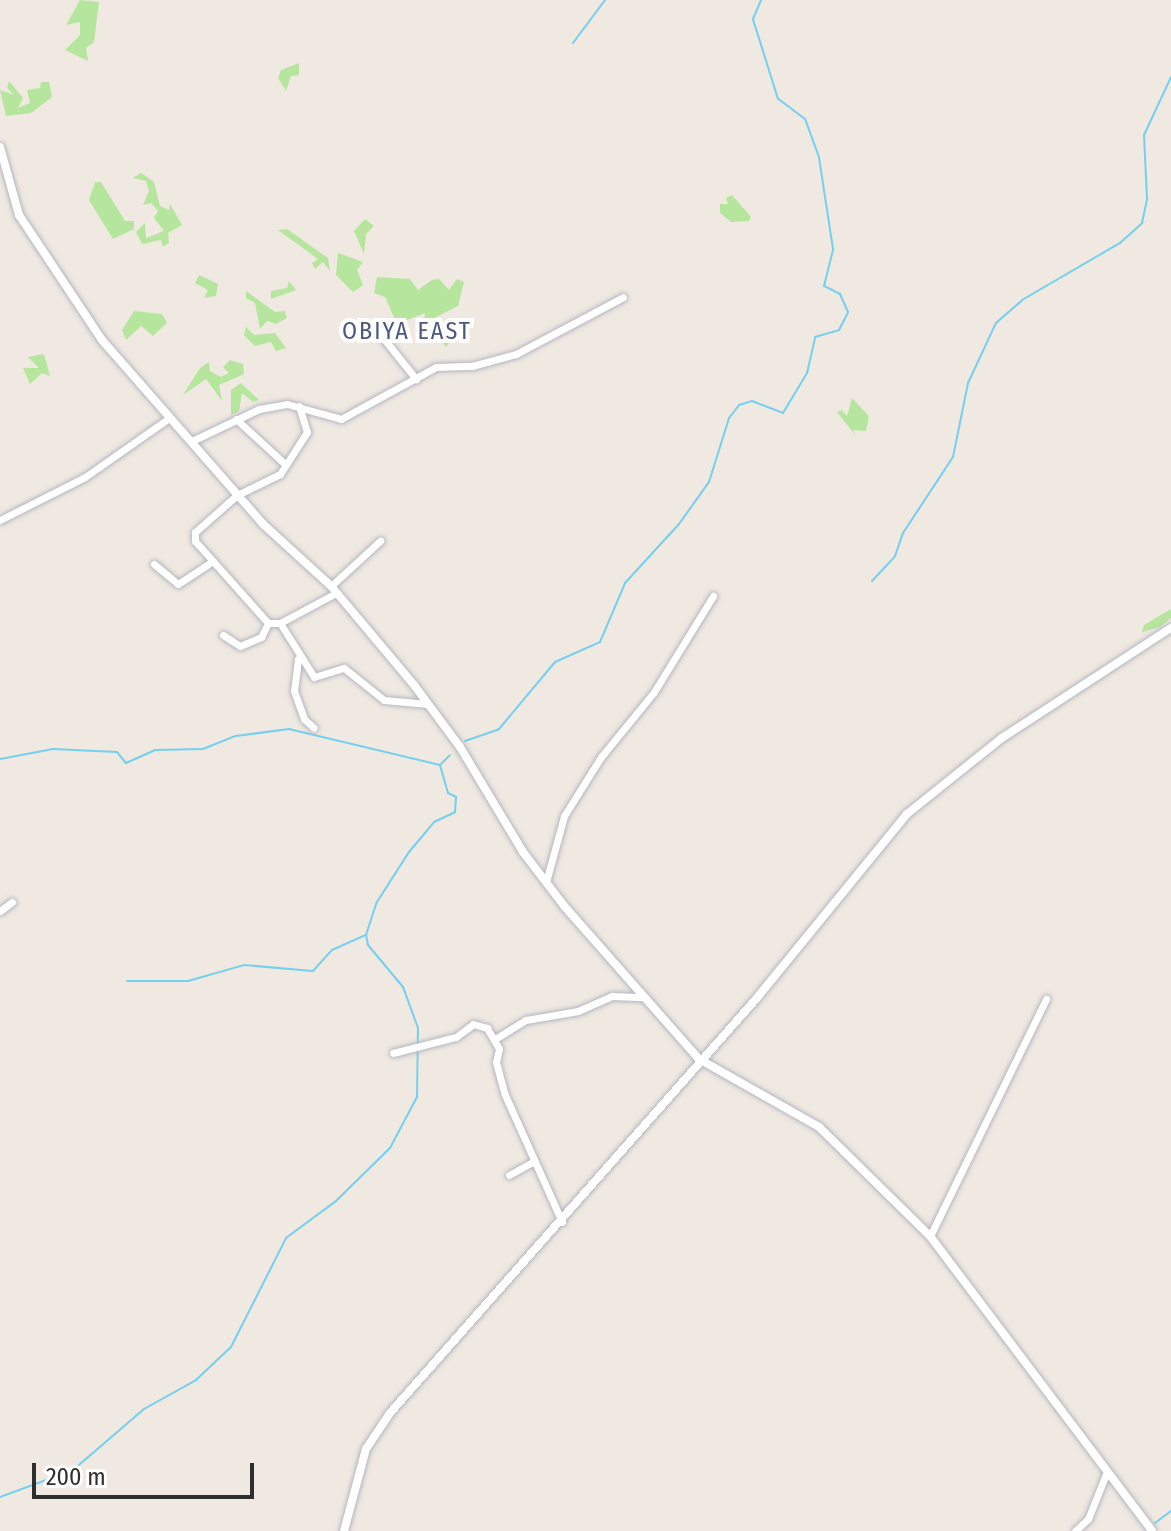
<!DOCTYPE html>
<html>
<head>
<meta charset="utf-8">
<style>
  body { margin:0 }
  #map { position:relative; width:1171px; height:1531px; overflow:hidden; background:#efe9e1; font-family:"Fira Sans Condensed",sans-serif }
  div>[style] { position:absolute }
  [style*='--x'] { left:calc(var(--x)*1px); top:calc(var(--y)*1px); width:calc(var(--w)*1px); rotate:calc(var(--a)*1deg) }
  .green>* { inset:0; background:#b6e59e }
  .stream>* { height:2px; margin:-1px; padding:0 1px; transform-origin:1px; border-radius:1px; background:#75cff0 }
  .roads { filter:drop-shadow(0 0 2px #b4b7c1) drop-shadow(0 0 2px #b4b7c1) }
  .minor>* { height:7px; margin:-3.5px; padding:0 3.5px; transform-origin:3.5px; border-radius:3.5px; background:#fff }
  .tertiary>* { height:8px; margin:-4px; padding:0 4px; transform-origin:4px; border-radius:4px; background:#fff }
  span { translate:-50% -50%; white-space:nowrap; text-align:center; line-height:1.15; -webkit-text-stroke:8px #fff; paint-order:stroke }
  .quarter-label { font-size:24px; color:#4d5680; letter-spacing:2px }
  .scale { position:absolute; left:32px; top:1463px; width:222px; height:36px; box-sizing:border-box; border:4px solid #2e2e2e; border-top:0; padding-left:10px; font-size:24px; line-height:28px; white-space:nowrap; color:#2e2e2e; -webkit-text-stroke:6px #fff; paint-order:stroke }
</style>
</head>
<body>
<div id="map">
  <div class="green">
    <div style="clip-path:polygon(80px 0,99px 2px,94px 42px,86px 48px,88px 61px,65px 50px,80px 35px,80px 22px,66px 25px)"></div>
    <div style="clip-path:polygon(299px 63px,299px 75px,291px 76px,286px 91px,278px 78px,281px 70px)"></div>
    <div style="clip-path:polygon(9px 81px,23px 98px,18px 108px,30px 103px,27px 90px,40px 88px,41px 82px,49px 82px,52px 97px,31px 113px,6px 116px,0 90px,14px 95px,7px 88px)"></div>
    <div style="clip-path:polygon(141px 173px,154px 182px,160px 206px,169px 210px,170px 204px,182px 225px,168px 233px,169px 243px,163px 247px,161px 240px,142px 244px,136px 232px,145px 223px,146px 238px,164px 231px,154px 218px,158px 211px,151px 203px,143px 205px,149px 191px,146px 181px,133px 178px)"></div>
    <div style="clip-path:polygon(95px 182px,101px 182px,125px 221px,134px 221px,134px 229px,113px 239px,89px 200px)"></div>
    <div style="clip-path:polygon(732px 195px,751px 217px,749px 221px,731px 222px,720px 213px,720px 204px,728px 204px,726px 198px)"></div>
    <div style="clip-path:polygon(365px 219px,374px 226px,366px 234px,364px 254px,354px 231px)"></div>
    <div style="clip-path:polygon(287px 229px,328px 258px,330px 271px,323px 262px,315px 269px,312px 263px,318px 259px,278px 230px)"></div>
    <div style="clip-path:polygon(338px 253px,363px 262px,357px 270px,363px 285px,353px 292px,336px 275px)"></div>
    <div style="clip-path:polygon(199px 275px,218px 284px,216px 296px,204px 298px,208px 290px,195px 283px)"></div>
    <div style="clip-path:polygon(377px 277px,410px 279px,418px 290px,432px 280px,439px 279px,449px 290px,457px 279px,464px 282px,458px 306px,434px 318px,450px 342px,446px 347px,437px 335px,423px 332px,425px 313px,397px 324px,385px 297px,374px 293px)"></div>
    <div style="clip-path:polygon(289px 281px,296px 290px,271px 299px,271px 291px,287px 288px)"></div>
    <div style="clip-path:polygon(246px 291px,275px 312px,285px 311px,287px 318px,276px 324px,267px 321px,260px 329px,255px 303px,246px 298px)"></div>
    <div style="clip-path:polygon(134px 311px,162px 314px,167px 323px,153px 336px,141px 326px,126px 340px,122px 330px)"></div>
    <div style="clip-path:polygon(246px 327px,254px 335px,275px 333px,286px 348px,276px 351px,271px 342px,255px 346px,244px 335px)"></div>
    <div style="clip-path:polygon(44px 354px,50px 376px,42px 373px,30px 384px,23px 368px,39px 368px,28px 357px)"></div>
    <div style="clip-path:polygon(230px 360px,243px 364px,244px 374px,219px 385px,222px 401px,206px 379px,183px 395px,200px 368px,209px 362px,210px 371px,221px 377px,229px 373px,223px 367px)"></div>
    <div style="clip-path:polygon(241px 383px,259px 400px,253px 402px,242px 393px,239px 411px,231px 415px,231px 390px)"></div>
    <div style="clip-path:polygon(852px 398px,869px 416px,866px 431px,853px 430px,856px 436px,837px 412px,842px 410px,847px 416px)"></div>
    <div style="clip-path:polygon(1171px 609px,1171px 618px,1160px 627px,1142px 632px,1144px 625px)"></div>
  </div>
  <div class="stream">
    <div style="--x:573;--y:43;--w:54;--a:-53.3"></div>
    <div style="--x:872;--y:581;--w:34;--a:-47"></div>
    <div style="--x:895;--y:556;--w:24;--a:-71"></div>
    <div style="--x:903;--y:533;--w:91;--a:-56.7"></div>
    <div style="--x:953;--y:457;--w:76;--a:-78.5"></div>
    <div style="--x:968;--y:383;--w:66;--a:-65"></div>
    <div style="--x:996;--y:323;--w:35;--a:-41"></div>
    <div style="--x:1022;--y:300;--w:113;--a:-30.2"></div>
    <div style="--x:1120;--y:243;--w:30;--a:-42"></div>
    <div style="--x:1142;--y:223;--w:25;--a:-78"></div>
    <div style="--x:1147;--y:199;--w:64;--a:-92.7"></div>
    <div style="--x:1144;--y:135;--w:64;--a:-65"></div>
    <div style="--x:465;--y:741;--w:36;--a:-19"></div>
    <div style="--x:499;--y:729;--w:87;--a:-50.1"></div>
    <div style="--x:555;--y:662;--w:49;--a:-24"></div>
    <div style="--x:600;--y:642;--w:64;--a:-67"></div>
    <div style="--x:625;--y:583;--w:80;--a:-47.5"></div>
    <div style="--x:679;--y:524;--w:52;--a:-54.5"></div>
    <div style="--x:709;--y:482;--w:67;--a:-72.6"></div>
    <div style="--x:729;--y:418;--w:16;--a:-52"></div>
    <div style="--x:739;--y:405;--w:14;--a:-17"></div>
    <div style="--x:752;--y:401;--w:33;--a:21"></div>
    <div style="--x:783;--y:413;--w:47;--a:-59"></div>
    <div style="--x:807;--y:373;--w:37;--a:-77"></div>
    <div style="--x:815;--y:337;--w:25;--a:-16"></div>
    <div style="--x:839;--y:330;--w:20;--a:-63"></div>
    <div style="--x:848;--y:312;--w:20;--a:-114"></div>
    <div style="--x:840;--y:294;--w:18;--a:-153"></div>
    <div style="--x:824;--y:286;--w:38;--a:-76"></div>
    <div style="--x:833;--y:249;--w:93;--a:-98.7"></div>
    <div style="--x:819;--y:157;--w:40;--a:-110.2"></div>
    <div style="--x:805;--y:119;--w:34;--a:-143"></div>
    <div style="--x:778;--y:99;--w:84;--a:-107.4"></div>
    <div style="--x:753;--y:19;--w:21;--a:-67"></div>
    <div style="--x:0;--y:759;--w:54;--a:-10.7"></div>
    <div style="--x:53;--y:749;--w:64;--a:2.7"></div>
    <div style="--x:117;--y:752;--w:14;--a:51"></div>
    <div style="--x:126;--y:763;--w:32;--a:-24"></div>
    <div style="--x:155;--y:750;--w:48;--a:-1.2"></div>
    <div style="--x:203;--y:749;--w:35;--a:-22"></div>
    <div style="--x:236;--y:736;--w:53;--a:-7.5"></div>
    <div style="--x:289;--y:729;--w:155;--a:13.4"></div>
    <div style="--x:127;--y:981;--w:61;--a:0"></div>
    <div style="--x:188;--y:981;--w:58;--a:-15.9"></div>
    <div style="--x:244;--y:965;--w:69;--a:5"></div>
    <div style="--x:313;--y:971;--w:28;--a:-48"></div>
    <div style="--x:332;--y:950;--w:37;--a:-24"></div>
    <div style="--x:0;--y:1497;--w:78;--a:-20.3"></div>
    <div style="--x:73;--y:1470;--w:94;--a:-40.7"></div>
    <div style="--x:144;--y:1409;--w:60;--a:-29.1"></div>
    <div style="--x:196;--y:1380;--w:48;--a:-43.3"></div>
    <div style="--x:231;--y:1347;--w:122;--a:-63.2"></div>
    <div style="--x:286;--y:1238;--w:62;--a:-36.5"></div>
    <div style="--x:336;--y:1201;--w:76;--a:-44.5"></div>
    <div style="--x:390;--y:1148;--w:58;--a:-62.1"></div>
    <div style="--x:417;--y:1097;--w:69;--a:-89.2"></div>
    <div style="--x:418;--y:1028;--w:44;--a:-110.1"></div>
    <div style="--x:403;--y:987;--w:55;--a:-129.8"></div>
    <div style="--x:368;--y:945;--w:10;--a:-101"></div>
    <div style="--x:366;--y:935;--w:35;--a:-72"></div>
    <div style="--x:377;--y:902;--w:59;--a:-57.4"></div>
    <div style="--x:409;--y:852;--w:39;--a:-50"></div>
    <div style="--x:434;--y:822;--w:23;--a:-25"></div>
    <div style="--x:455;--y:812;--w:15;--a:-86"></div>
    <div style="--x:456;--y:797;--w:9;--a:-153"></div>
    <div style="--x:448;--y:793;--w:29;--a:-106"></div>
    <div style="--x:440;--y:765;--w:14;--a:-45"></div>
    <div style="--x:1155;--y:1523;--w:20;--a:-37"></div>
  </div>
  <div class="roads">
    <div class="minor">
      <div style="--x:380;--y:334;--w:58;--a:51.3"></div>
      <div style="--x:299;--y:406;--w:27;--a:73"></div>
      <div style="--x:307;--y:432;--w:50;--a:122.7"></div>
      <div style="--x:280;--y:474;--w:48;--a:154"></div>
      <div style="--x:237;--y:495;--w:56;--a:138.6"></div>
      <div style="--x:195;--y:532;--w:9;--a:90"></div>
      <div style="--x:195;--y:541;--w:110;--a:48.3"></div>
      <div style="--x:268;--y:623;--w:12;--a:0"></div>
      <div style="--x:280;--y:623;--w:64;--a:-28.2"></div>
      <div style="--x:236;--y:419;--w:67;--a:42.6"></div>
      <div style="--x:194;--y:440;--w:72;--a:-25.5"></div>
      <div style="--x:259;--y:409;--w:28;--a:-10"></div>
      <div style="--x:287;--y:404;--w:56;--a:15.5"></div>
      <div style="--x:341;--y:419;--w:108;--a:-28.7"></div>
      <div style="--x:436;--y:367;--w:36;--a:-2"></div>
      <div style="--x:472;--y:366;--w:46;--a:-15.3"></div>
      <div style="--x:516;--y:354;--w:121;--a:-28"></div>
      <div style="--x:0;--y:520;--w:95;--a:-26.8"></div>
      <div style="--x:85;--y:477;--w:103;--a:-35.1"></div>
      <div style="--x:154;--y:564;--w:31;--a:40"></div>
      <div style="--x:178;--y:584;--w:42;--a:-33.3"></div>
      <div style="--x:331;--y:586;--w:67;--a:-42.6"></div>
      <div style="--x:280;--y:623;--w:64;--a:57.8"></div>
      <div style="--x:314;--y:677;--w:31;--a:-17"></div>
      <div style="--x:344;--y:668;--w:51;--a:38.7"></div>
      <div style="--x:384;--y:700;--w:44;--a:5.2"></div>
      <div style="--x:223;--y:635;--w:20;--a:33"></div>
      <div style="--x:240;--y:646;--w:23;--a:-23"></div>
      <div style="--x:261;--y:637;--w:16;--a:-63"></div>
      <div style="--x:298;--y:659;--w:32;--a:97"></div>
      <div style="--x:294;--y:691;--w:30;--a:70"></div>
      <div style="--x:304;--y:719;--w:13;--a:42"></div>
      <div style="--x:546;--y:882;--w:68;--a:-74.7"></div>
      <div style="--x:564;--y:816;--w:70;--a:-57.9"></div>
      <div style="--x:601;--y:757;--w:84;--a:-50.8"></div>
      <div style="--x:654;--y:692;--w:113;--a:-58.4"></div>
      <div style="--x:0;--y:911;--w:15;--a:-37"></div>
      <div style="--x:495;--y:1039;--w:36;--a:-32"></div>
      <div style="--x:526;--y:1020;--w:53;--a:-9.8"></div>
      <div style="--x:578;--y:1011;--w:37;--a:-24"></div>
      <div style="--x:612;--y:996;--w:33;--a:2"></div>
      <div style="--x:393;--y:1053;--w:65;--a:-14.3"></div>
      <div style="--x:456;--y:1037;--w:21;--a:-37"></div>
      <div style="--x:473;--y:1024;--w:15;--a:16"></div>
      <div style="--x:487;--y:1028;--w:24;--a:60"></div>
      <div style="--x:499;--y:1049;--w:13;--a:103"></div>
      <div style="--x:496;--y:1062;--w:34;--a:75"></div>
      <div style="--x:505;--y:1095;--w:139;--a:65.8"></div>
      <div style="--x:509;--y:1175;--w:29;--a:-29"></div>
      <div style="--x:930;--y:1236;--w:264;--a:-63.9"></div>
      <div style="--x:1075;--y:1531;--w:18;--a:-43"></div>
      <div style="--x:1088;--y:1519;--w:48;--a:-68.2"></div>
    </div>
    <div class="tertiary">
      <div style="--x:0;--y:147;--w:71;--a:74.4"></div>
      <div style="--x:19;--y:215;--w:150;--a:56.4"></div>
      <div style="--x:102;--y:340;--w:246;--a:48.8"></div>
      <div style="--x:264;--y:525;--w:91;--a:42.3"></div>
      <div style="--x:331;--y:586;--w:129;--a:50"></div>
      <div style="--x:414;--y:685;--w:77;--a:53.4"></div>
      <div style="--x:460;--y:747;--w:122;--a:59"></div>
      <div style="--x:523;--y:852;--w:69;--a:52.6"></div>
      <div style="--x:565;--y:907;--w:203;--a:48.6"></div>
      <div style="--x:699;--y:1059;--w:138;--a:29.5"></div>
      <div style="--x:819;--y:1127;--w:156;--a:44.5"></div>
      <div style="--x:930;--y:1236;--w:369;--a:53"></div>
      <div style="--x:344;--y:1531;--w:85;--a:-75"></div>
      <div style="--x:366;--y:1449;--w:43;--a:-56.3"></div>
      <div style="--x:390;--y:1413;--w:553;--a:-48.52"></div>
      <div style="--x:756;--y:999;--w:239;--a:-50.8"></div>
      <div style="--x:907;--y:814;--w:122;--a:-38.7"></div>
      <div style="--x:1002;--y:738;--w:202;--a:-33.1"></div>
    </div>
  </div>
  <div class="quarter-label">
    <span style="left:407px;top:332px">OBIYA EAST</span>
  </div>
  <div class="scale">200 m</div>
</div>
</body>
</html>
